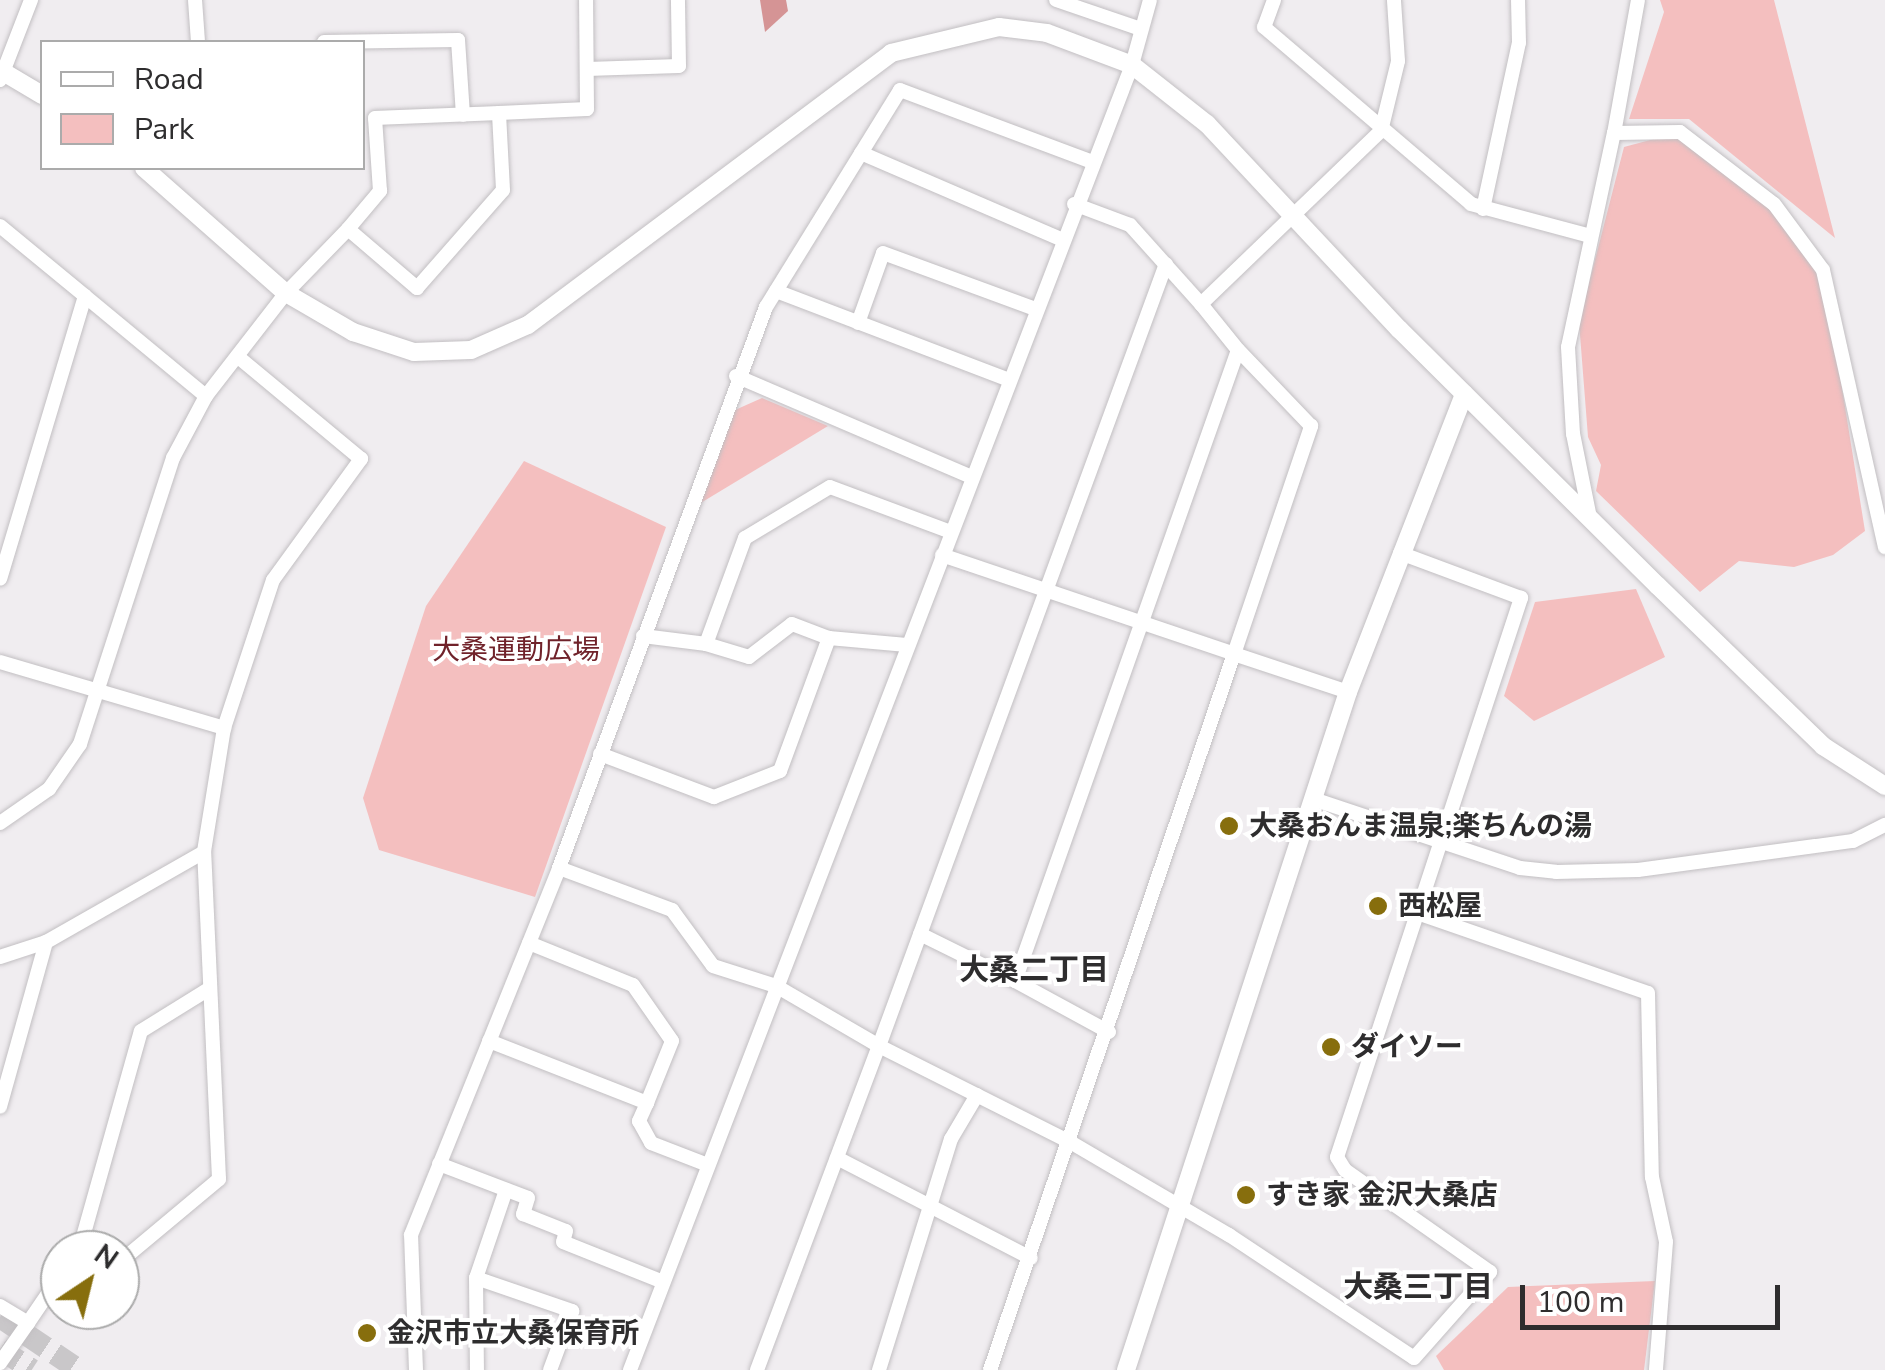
<!DOCTYPE html>
<html>
<head>
<meta charset="utf-8">
<style>
  body { margin:0 }
  #map { position:relative; width:1885px; height:1370px; overflow:hidden; background:#f0edf0; font-family:"Nunito Sans","Noto Sans JP",sans-serif }
  div>[style] { position:absolute }
  [style*='--x'] { left:calc(var(--x)*1px); top:calc(var(--y)*1px); width:calc(var(--w)*1px); rotate:calc(var(--a)*1deg) }
  .green>* { inset:0; background:#f4bfbf }
  .forest>* { inset:0; background:#d59495 }
  .primary-tunnel>* { height:22px; margin-top:-11px; transform-origin:0; background:repeating-linear-gradient(90deg,#c9c7c9 0 22px,transparent 0 33px) }
  .roads { filter:drop-shadow(0 0 2px #c2bfc2) drop-shadow(0 0 2px #c2bfc2) }
  .minor>* { height:14px; margin:-7px; padding:0 7px; transform-origin:7px; border-radius:7px; background:#fff }
  .tertiary>* { height:18px; margin:-9px; padding:0 9px; transform-origin:9px; border-radius:9px; background:#fff }
  .dots>* { width:28px; height:28px; translate:-50% -50%; box-sizing:border-box; border:5px solid #fff; border-radius:50% }
  span { translate:-50% -50%; white-space:nowrap; text-align:center; line-height:1.15; -webkit-text-stroke:8px #fff; paint-order:stroke }
  .park-label { font-size:28px; color:#70222a }
  .poi-label { font-size:28px; color:#2e2d2e; font-weight:700 }
  .left { translate:0 -50%; text-align:left }
  .neighbourhood-label { font-size:30px; color:#2e2d2e; font-weight:700 }
  .legend { position:absolute; left:40px; top:40px; width:325px; height:130px; box-sizing:border-box; background:#fff; border:2px solid #ababab; margin:0; padding:12px 18px; list-style:none; font-size:30px; color:#2e2d2e }
  .legend li { display:flex; align-items:center; gap:20px; height:50px }
  .legend b { width:50px; border:2px solid #ababab }
  .north { position:absolute; left:40px; top:1230px; width:100px; height:100px; box-sizing:border-box; background:#fff; border:2px solid #ababab; border-radius:50%; rotate:35deg; font-size:28px; font-weight:700; line-height:40px; text-align:center; color:#2e2d2e }
  .north::after { content:''; display:block; margin:auto; width:35px; height:45px; background:#876e0d; clip-path:polygon(50% 0,100% 100%,50% 72%,0 100%) }
  .scale { position:absolute; left:1520px; top:1285px; width:260px; height:45px; box-sizing:border-box; border:5px solid #2e2d2e; border-top:0; padding-left:12px; font-size:30px; line-height:35px; white-space:nowrap; color:#2e2d2e; -webkit-text-stroke:8px #fff; paint-order:stroke }
</style>
</head>
<body>
<div id="map">
  <div class="green">
    <div style="clip-path:polygon(1660px 0,1774px 0,1835px 238px,1689px 119px,1629px 119px,1664px 12px)"></div>
    <div style="clip-path:polygon(1680px 132px,1774px 204px,1823px 270px,1865px 531px,1833px 555px,1794px 567px,1739px 561px,1700px 592px,1596px 491px,1601px 465px,1588px 437px,1579px 322px,1624px 147px)"></div>
    <div style="clip-path:polygon(762px 398px,828px 426px,699px 504px,735px 410px)"></div>
    <div style="clip-path:polygon(524px 461px,666px 527px,535px 897px,379px 850px,363px 798px,426px 606px)"></div>
    <div style="clip-path:polygon(1636px 589px,1665px 657px,1534px 721px,1504px 696px,1535px 602px)"></div>
    <div style="clip-path:polygon(1655px 1281px,1644px 1370px,1444px 1370px,1436px 1356px,1508px 1287px)"></div>
  </div>
  <div class="forest">
    <div style="clip-path:polygon(760px 0,786px 0,788px 11px,765px 32px)"></div>
  </div>
  <div class="primary-tunnel">
    <div style="--x:0;--y:1317;--w:95;--a:33.9"></div>
    <div style="--x:0;--y:1349;--w:38;--a:33"></div>
  </div>
  <div class="roads">
    <div class="minor">
      <div style="--x:195;--y:0;--w:42;--a:85.9"></div>
      <div style="--x:1056;--y:0;--w:87;--a:18.9"></div>
      <div style="--x:1274;--y:0;--w:29;--a:110"></div>
      <div style="--x:1264;--y:27;--w:272;--a:40.5"></div>
      <div style="--x:1471;--y:204;--w:120;--a:15"></div>
      <div style="--x:1638;--y:0;--w:135;--a:100.2"></div>
      <div style="--x:1614;--y:133;--w:66;--a:-0.9"></div>
      <div style="--x:1680;--y:132;--w:118;--a:37.5"></div>
      <div style="--x:1774;--y:204;--w:82;--a:53.4"></div>
      <div style="--x:1823;--y:270;--w:284;--a:77.4"></div>
      <div style="--x:324;--y:42;--w:134;--a:-0.9"></div>
      <div style="--x:458;--y:40;--w:75;--a:86.2"></div>
      <div style="--x:587;--y:69;--w:92;--a:-1.9"></div>
      <div style="--x:679;--y:66;--w:66;--a:-90.9"></div>
      <div style="--x:0;--y:80;--w:86;--a:-68.8"></div>
      <div style="--x:861;--y:153;--w:218;--a:23.3"></div>
      <div style="--x:1074;--y:204;--w:60;--a:20.6"></div>
      <div style="--x:1130;--y:225;--w:106;--a:48.1"></div>
      <div style="--x:1483;--y:209;--w:170;--a:-77.8"></div>
      <div style="--x:1519;--y:43;--w:43;--a:-91.3"></div>
      <div style="--x:0;--y:226;--w:110;--a:39.5"></div>
      <div style="--x:85;--y:296;--w:295;--a:106.7"></div>
      <div style="--x:348;--y:229;--w:50;--a:-49.9"></div>
      <div style="--x:380;--y:191;--w:73;--a:-93.9"></div>
      <div style="--x:375;--y:118;--w:124;--a:-2.3"></div>
      <div style="--x:776;--y:291;--w:249;--a:20.9"></div>
      <div style="--x:85;--y:296;--w:157;--a:39.6"></div>
      <div style="--x:858;--y:323;--w:74;--a:-70.3"></div>
      <div style="--x:883;--y:253;--w:162;--a:20.2"></div>
      <div style="--x:736;--y:376;--w:257;--a:23.2"></div>
      <div style="--x:1590;--y:518;--w:86;--a:-101.4"></div>
      <div style="--x:1573;--y:434;--w:87;--a:-93.3"></div>
      <div style="--x:1568;--y:347;--w:219;--a:-77.9"></div>
      <div style="--x:942;--y:555;--w:308;--a:18.7"></div>
      <div style="--x:1234;--y:654;--w:241;--a:-71.3"></div>
      <div style="--x:1311;--y:426;--w:105;--a:-133.8"></div>
      <div style="--x:643;--y:636;--w:64;--a:7.2"></div>
      <div style="--x:706;--y:644;--w:113;--a:-69.8"></div>
      <div style="--x:745;--y:538;--w:99;--a:-31"></div>
      <div style="--x:830;--y:487;--w:129;--a:20.4"></div>
      <div style="--x:706;--y:644;--w:45;--a:16.8"></div>
      <div style="--x:749;--y:657;--w:54;--a:-37.5"></div>
      <div style="--x:792;--y:624;--w:40;--a:21"></div>
      <div style="--x:0;--y:662;--w:234;--a:16.4"></div>
      <div style="--x:224;--y:728;--w:126;--a:99.2"></div>
      <div style="--x:204;--y:852;--w:182;--a:150.3"></div>
      <div style="--x:224;--y:728;--w:156;--a:-71.7"></div>
      <div style="--x:273;--y:580;--w:150;--a:-54"></div>
      <div style="--x:361;--y:459;--w:161;--a:-140.3"></div>
      <div style="--x:600;--y:754;--w:122;--a:20.7"></div>
      <div style="--x:714;--y:797;--w:71;--a:-21.5"></div>
      <div style="--x:780;--y:771;--w:142;--a:-69.8"></div>
      <div style="--x:829;--y:638;--w:78;--a:5.1"></div>
      <div style="--x:1313;--y:799;--w:218;--a:18.4"></div>
      <div style="--x:1520;--y:868;--w:36;--a:6"></div>
      <div style="--x:1556;--y:872;--w:82;--a:-1.4"></div>
      <div style="--x:1638;--y:870;--w:217;--a:-7.7"></div>
      <div style="--x:1853;--y:841;--w:36;--a:-27"></div>
      <div style="--x:0;--y:823;--w:60;--a:-34.8"></div>
      <div style="--x:49;--y:789;--w:55;--a:-55.4"></div>
      <div style="--x:80;--y:744;--w:301;--a:-72"></div>
      <div style="--x:173;--y:458;--w:70;--a:-62"></div>
      <div style="--x:206;--y:396;--w:130;--a:-52.2"></div>
      <div style="--x:286;--y:293;--w:89;--a:-45.9"></div>
      <div style="--x:348;--y:229;--w:91;--a:40.5"></div>
      <div style="--x:417;--y:288;--w:130;--a:-48.7"></div>
      <div style="--x:503;--y:190;--w:77;--a:-93"></div>
      <div style="--x:499;--y:113;--w:88;--a:-2.6"></div>
      <div style="--x:587;--y:109;--w:109;--a:-90.5"></div>
      <div style="--x:559;--y:868;--w:121;--a:20.4"></div>
      <div style="--x:672;--y:910;--w:69;--a:53.8"></div>
      <div style="--x:713;--y:966;--w:66;--a:17.6"></div>
      <div style="--x:776;--y:986;--w:119;--a:30.2"></div>
      <div style="--x:879;--y:1046;--w:833;--a:-69.85"></div>
      <div style="--x:1417;--y:913;--w:244;--a:19.1"></div>
      <div style="--x:1648;--y:993;--w:184;--a:88.8"></div>
      <div style="--x:1652;--y:1177;--w:66;--a:77.8"></div>
      <div style="--x:1666;--y:1242;--w:128;--a:94.5"></div>
      <div style="--x:920;--y:934;--w:106;--a:26.3"></div>
      <div style="--x:529;--y:943;--w:112;--a:22"></div>
      <div style="--x:633;--y:985;--w:68;--a:55.1"></div>
      <div style="--x:672;--y:1041;--w:67;--a:112"></div>
      <div style="--x:0;--y:957;--w:48;--a:-18.1"></div>
      <div style="--x:46;--y:942;--w:171;--a:105.6"></div>
      <div style="--x:1109;--y:1032;--w:107;--a:-151.5"></div>
      <div style="--x:1015;--y:981;--w:669;--a:-70.54"></div>
      <div style="--x:1238;--y:350;--w:59;--a:-128.8"></div>
      <div style="--x:1201;--y:304;--w:250;--a:-43.9"></div>
      <div style="--x:1381;--y:131;--w:72;--a:-76.3"></div>
      <div style="--x:1398;--y:61;--w:61;--a:-93.8"></div>
      <div style="--x:489;--y:1041;--w:170;--a:21.4"></div>
      <div style="--x:647;--y:1103;--w:20;--a:114"></div>
      <div style="--x:639;--y:1121;--w:25;--a:61"></div>
      <div style="--x:651;--y:1143;--w:61;--a:21.1"></div>
      <div style="--x:837;--y:1158;--w:218;--a:27.3"></div>
      <div style="--x:439;--y:1164;--w:95;--a:20.9"></div>
      <div style="--x:528;--y:1198;--w:17;--a:107"></div>
      <div style="--x:523;--y:1214;--w:46;--a:21.6"></div>
      <div style="--x:566;--y:1231;--w:11;--a:105"></div>
      <div style="--x:563;--y:1242;--w:108;--a:21.8"></div>
      <div style="--x:506;--y:1190;--w:93;--a:108.8"></div>
      <div style="--x:476;--y:1278;--w:102;--a:19"></div>
      <div style="--x:572;--y:1311;--w:63;--a:110.4"></div>
      <div style="--x:104;--y:1250;--w:24;--a:-165"></div>
      <div style="--x:81;--y:1244;--w:221;--a:-74.3"></div>
      <div style="--x:141;--y:1031;--w:78;--a:-31.8"></div>
      <div style="--x:120;--y:1254;--w:7;--a:16"></div>
      <div style="--x:127;--y:1256;--w:120;--a:-39.9"></div>
      <div style="--x:219;--y:1179;--w:327;--a:-92.6"></div>
      <div style="--x:476;--y:1278;--w:92;--a:89.4"></div>
      <div style="--x:0;--y:1306;--w:33;--a:31"></div>
      <div style="--x:28;--y:1323;--w:49;--a:125"></div>
      <div style="--x:28;--y:1323;--w:57;--a:-55.8"></div>
      <div style="--x:416;--y:1370;--w:135;--a:-92.1"></div>
      <div style="--x:411;--y:1235;--w:396;--a:-68"></div>
      <div style="--x:559;--y:868;--w:598;--a:-69.75"></div>
      <div style="--x:766;--y:307;--w:255;--a:-58.3"></div>
      <div style="--x:900;--y:90;--w:203;--a:20.5"></div>
      <div style="--x:630;--y:1370;--w:1398;--a:-68.96"></div>
      <div style="--x:1132;--y:65;--w:67;--a:-74.5"></div>
      <div style="--x:757;--y:1370;--w:346;--a:-69.4"></div>
      <div style="--x:879;--y:1046;--w:216;--a:26.7"></div>
      <div style="--x:1072;--y:1143;--w:182;--a:30.4"></div>
      <div style="--x:1229;--y:1235;--w:222;--a:33.6"></div>
      <div style="--x:1414;--y:1358;--w:115;--a:-48.5"></div>
      <div style="--x:1490;--y:1272;--w:177;--a:-144.9"></div>
      <div style="--x:1345;--y:1170;--w:15;--a:-122"></div>
      <div style="--x:1337;--y:1157;--w:589;--a:-71.78"></div>
      <div style="--x:1521;--y:598;--w:129;--a:-159.6"></div>
      <div style="--x:879;--y:1370;--w:242;--a:-72.7"></div>
      <div style="--x:951;--y:1139;--w:51;--a:-59.4"></div>
      <div style="--x:990;--y:1370;--w:756;--a:-71.18"></div>
      <div style="--x:1234;--y:654;--w:120;--a:18.4"></div>
    </div>
    <div class="tertiary">
      <div style="--x:0;--y:70;--w:49;--a:30.8"></div>
      <div style="--x:144;--y:168;--w:189;--a:41.4"></div>
      <div style="--x:286;--y:293;--w:78;--a:30.2"></div>
      <div style="--x:353;--y:332;--w:64;--a:18.2"></div>
      <div style="--x:414;--y:352;--w:57;--a:-2"></div>
      <div style="--x:471;--y:350;--w:62;--a:-23.7"></div>
      <div style="--x:528;--y:325;--w:454;--a:-36.8"></div>
      <div style="--x:891;--y:53;--w:111;--a:-13.5"></div>
      <div style="--x:999;--y:27;--w:48;--a:7.1"></div>
      <div style="--x:1047;--y:33;--w:91;--a:20.6"></div>
      <div style="--x:1132;--y:65;--w:95;--a:38.2"></div>
      <div style="--x:1207;--y:124;--w:281;--a:46.9"></div>
      <div style="--x:1399;--y:329;--w:365;--a:44.8"></div>
      <div style="--x:1658;--y:586;--w:230;--a:44.1"></div>
      <div style="--x:1823;--y:746;--w:74;--a:32.8"></div>
      <div style="--x:1126;--y:1370;--w:713;--a:-71.87"></div>
      <div style="--x:1348;--y:692;--w:320;--a:-68.7"></div>
    </div>
  </div>
  <div class="dots">
    <div style="left:1229px;top:826px;background:#876e0d"></div>
    <div style="left:1378px;top:906px;background:#876e0d"></div>
    <div style="left:1331px;top:1047px;background:#876e0d"></div>
    <div style="left:1246px;top:1195px;background:#876e0d"></div>
    <div style="left:367px;top:1333px;background:#876e0d"></div>
  </div>
  <div class="park-label">
    <span style="left:516px;top:650px">大桑運動広場</span>
  </div>
  <div class="poi-label">
    <span class="left" style="left:1249px;top:826px">大桑おんま温泉;楽ちんの湯</span>
    <span class="left" style="left:1398px;top:906px">西松屋</span>
    <span class="left" style="left:1351px;top:1047px">ダイソー</span>
    <span class="left" style="left:1266px;top:1195px">すき家 金沢大桑店</span>
    <span class="left" style="left:387px;top:1333px">金沢市立大桑保育所</span>
  </div>
  <div class="neighbourhood-label">
    <span style="left:1034px;top:971px">大桑二丁目</span>
    <span style="left:1418px;top:1288px">大桑三丁目</span>
  </div>
  <ul class="legend">
  <li><b style="height:12px;background:#fff"></b>Road</li>
  <li><b style="height:28px;background:#f4bfbf"></b>Park</li>
  </ul>
  <div class="north">N</div>
  <div class="scale">100 m</div>
</div>
</body>
</html>
